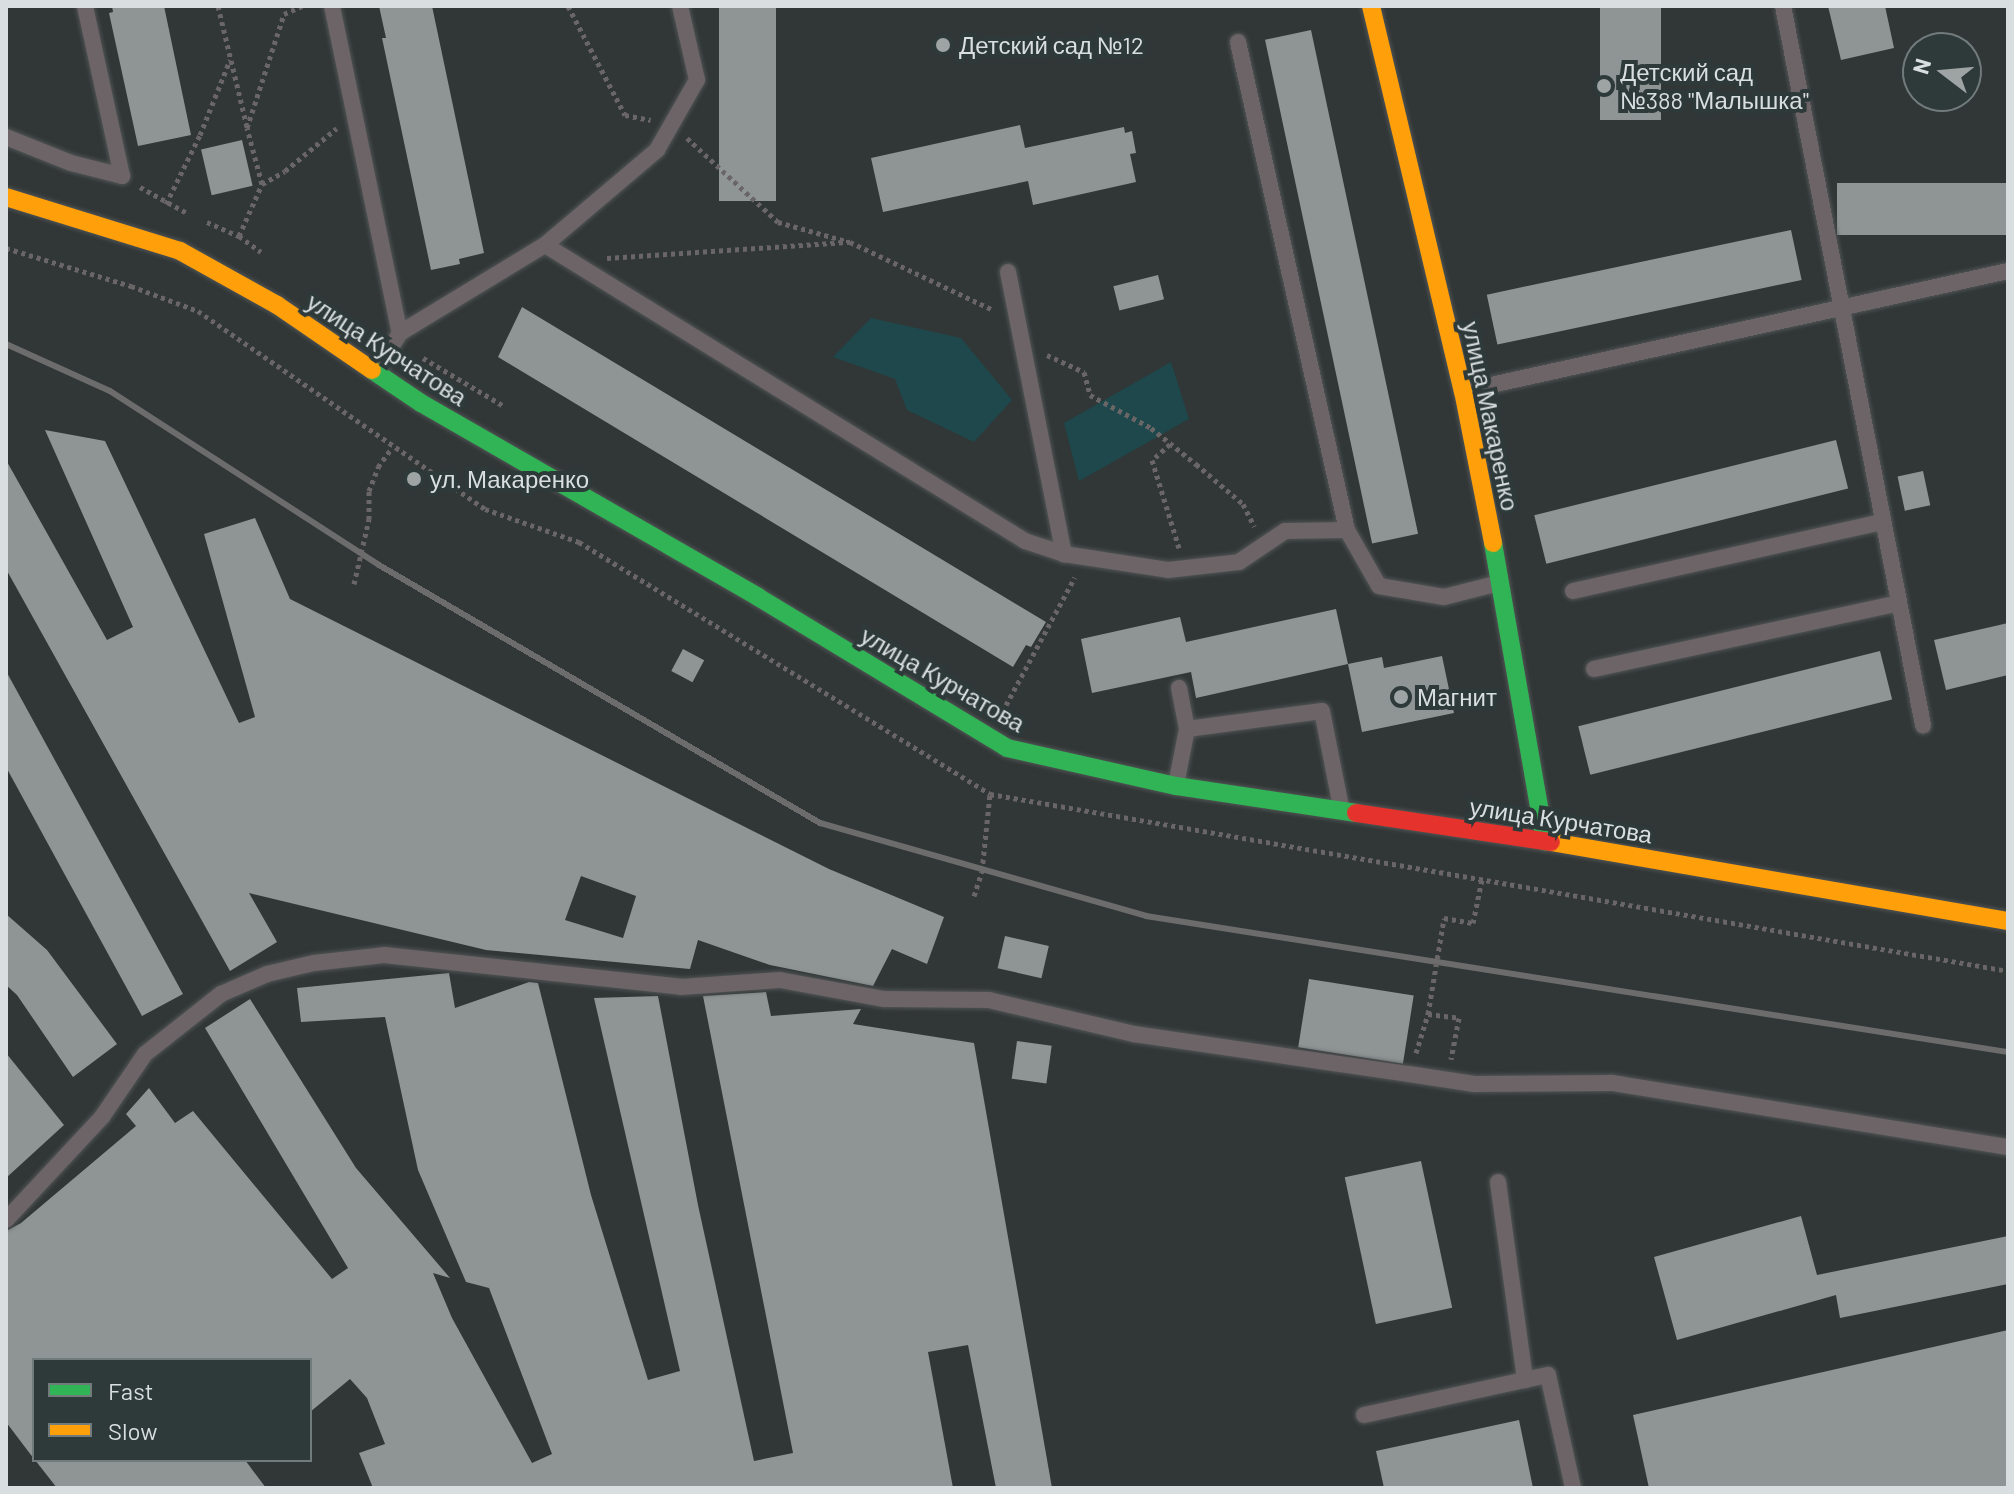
<!DOCTYPE html>
<html>
<head>
<meta charset="utf-8">
<style>
  body { margin:0 }
  #map { position:relative; width:2014px; height:1494px; overflow:hidden; background:#313636; font-family:Barlow,sans-serif }
  div>[style] { position:absolute }
  [style*='--x'] { left:calc(var(--x)*1px); top:calc(var(--y)*1px); width:calc(var(--w)*1px); rotate:calc(var(--a)*1deg) }
  .green>* { inset:0; background:#1e484b }
  .building>* { inset:0; background:#8f9494; transform-origin:0 0 }
  .path>* { height:5px; margin-top:-2.5px; transform-origin:0; background:repeating-linear-gradient(90deg,#6a6667 0 4px,transparent 0 8px) }
  .roads { filter:drop-shadow(0 0 2px #505454) drop-shadow(0 0 2px #505454) }
  .lane>* { height:16px; margin:-8px; padding:0 8px; transform-origin:8px; border-radius:8px; background:#6c6466 }
  .fast>* { height:18px; margin:-9px; padding:0 9px; transform-origin:9px; border-radius:9px; background:#30b455 }
  .slow>* { height:18px; margin:-9px; padding:0 9px; transform-origin:9px; border-radius:9px; background:#ff9f0a }
  .jam>* { height:18px; margin:-9px; padding:0 9px; transform-origin:9px; border-radius:9px; background:#e5322d }
  .rail>* { height:6px; margin:-3px; padding:0 3px; transform-origin:3px; border-radius:3px; background:#6d6c6d }
  .path-bridge>* { height:5px; margin-top:-2.5px; transform-origin:0; background:repeating-linear-gradient(90deg,#6a6667 0 4px,transparent 0 8px) }
  .dots>* { width:22px; height:22px; translate:-50% -50%; box-sizing:border-box; border:4px solid #2e3939; border-radius:50% }
  span { translate:-50% -50%; white-space:nowrap; text-align:center; line-height:1.15; -webkit-text-stroke:8px #2e3939; paint-order:stroke }
  .poi-label { font-size:24px; color:#d9dfe0 }
  .left { translate:0 -50%; text-align:left }
  .street-label { font-size:24px; color:#d9dfe0 }
  .frame { position:absolute; inset:0; border:8px solid #d9dfe0; pointer-events:none }
  .legend { position:absolute; left:32px; top:1358px; width:280px; height:104px; box-sizing:border-box; background:#2e3939; border:2px solid #727b7c; margin:0; padding:10px 14px; list-style:none; font-size:24px; color:#d9dfe0 }
  .legend li { display:flex; align-items:center; gap:16px; height:40px }
  .legend b { width:40px; border:2px solid #727b7c }
  .north { position:absolute; left:1902px; top:32px; width:80px; height:80px; box-sizing:border-box; background:#2e3939; border:2px solid #727b7c; border-radius:50%; rotate:286deg; font-size:22px; font-weight:700; line-height:32px; text-align:center; color:#d9dfe0 }
  .north::after { content:''; display:block; margin:auto; width:28px; height:36px; background:#9ea4a4; clip-path:polygon(50% 0,100% 100%,50% 72%,0 100%) }
</style>
</head>
<body>
<div id="map">
  <div class="green">
    <div style="clip-path:polygon(871px 318px,961px 338px,1012px 400px,974px 442px,907px 410px,895px 379px,833px 357px)"></div>
    <div style="clip-path:polygon(1171px 362px,1189px 419px,1079px 481px,1064px 423px)"></div>
  </div>
  <div class="building">
    <div style="clip-path:polygon(112px 6px,164px 6px,191px 135px,138px 146px,109px 13px,113px 12px)"></div>
    <div style="clip-path:polygon(379px 6px,432px 6px,484px 253px,459px 259px,460px 264px,431px 270px,382px 38px,386px 38px)"></div>
    <div style="left:719px;top:6px;width:57px;height:195px"></div>
    <div style="left:1600px;top:6px;width:61px;height:114px"></div>
    <div style="clip-path:polygon(1828px 6px,1885px 6px,1894px 48px,1841px 60px)"></div>
    <div style="left:1311px;top:30px;width:515px;height:47px;rotate:78deg"></div>
    <div style="clip-path:polygon(1020px 125px,1025px 148px,1124px 127px,1125px 133px,1132px 131px,1136px 153px,1130px 154px,1136px 182px,1033px 205px,1028px 181px,883px 212px,871px 158px)"></div>
    <div style="left:242px;top:140px;width:47px;height:42px;rotate:77deg"></div>
    <div style="left:2008px;top:183px;width:52px;height:171px;rotate:90deg"></div>
    <div style="left:1791px;top:230px;width:51px;height:311px;rotate:78deg"></div>
    <div style="left:1158px;top:275px;width:25px;height:46px;rotate:76deg"></div>
    <div style="clip-path:polygon(522px 307px,1046px 622px,1031px 647px,1026px 645px,1013px 667px,498px 357px)"></div>
    <div style="clip-path:polygon(evenodd,45px 430px,105px 441px,239px 723px,255px 717px,204px 534px,255px 518px,290px 599px,829px 869px,944px 917px,927px 964px,892px 949px,873px 986px,770px 965px,698px 940px,690px 969px,486px 950px,249px 893px,277px 942px,230px 971px,6px 569px,6px 460px,107px 640px,133px 627px,45px 430px,581px 876px,636px 896px,623px 938px,565px 920px,581px 876px)"></div>
    <div style="left:1836px;top:440px;width:50px;height:311px;rotate:76deg"></div>
    <div style="left:1923px;top:471px;width:35px;height:26px;rotate:78deg"></div>
    <div style="clip-path:polygon(1336px 609px,1348px 664px,1196px 698px,1191px 672px,1092px 693px,1081px 639px,1180px 617px,1186px 642px)"></div>
    <div style="clip-path:polygon(2008px 623px,2008px 675px,1946px 690px,1934px 640px)"></div>
    <div style="left:683px;top:649px;width:24px;height:25px;rotate:28deg"></div>
    <div style="left:1880px;top:651px;width:50px;height:311px;rotate:76deg"></div>
    <div style="clip-path:polygon(1442px 656px,1454px 713px,1362px 732px,1348px 664px,1382px 657px,1384px 668px)"></div>
    <div style="clip-path:polygon(6px 671px,183px 994px,142px 1016px,6px 767px)"></div>
    <div style="clip-path:polygon(6px 914px,47px 950px,117px 1044px,73px 1077px,17px 995px,6px 985px)"></div>
    <div style="left:1005px;top:936px;width:45px;height:33px;rotate:13deg"></div>
    <div style="clip-path:polygon(449px 973px,455px 1008px,529px 982px,538px 983px,591px 1195px,648px 1380px,680px 1371px,594px 998px,658px 996px,698px 1205px,754px 1461px,793px 1453px,703px 996px,766px 992px,771px 1016px,861px 1009px,853px 1024px,974px 1043px,1052px 1488px,996px 1488px,968px 1345px,928px 1352px,953px 1488px,373px 1488px,359px 1453px,385px 1444px,367px 1398px,350px 1379px,310px 1412px,310px 1360px,34px 1360px,34px 1459px,6px 1422px,6px 1231px,21px 1223px,136px 1126px,126px 1114px,149px 1088px,175px 1123px,193px 1111px,332px 1279px,348px 1268px,205px 1028px,250px 999px,356px 1168px,450px 1278px,433px 1273px,452px 1318px,532px 1463px,552px 1454px,489px 1288px,466px 1282px,418px 1170px,385px 1017px,301px 1022px,297px 988px)"></div>
    <div style="left:1309px;top:979px;width:106px;height:69px;rotate:9deg"></div>
    <div style="left:1017px;top:1041px;width:35px;height:38px;rotate:8deg"></div>
    <div style="clip-path:polygon(6px 1053px,64px 1125px,6px 1178px)"></div>
    <div style="left:1421px;top:1161px;width:150px;height:78px;rotate:78deg"></div>
    <div style="clip-path:polygon(1801px 1216px,1817px 1275px,2008px 1236px,2008px 1284px,1840px 1318px,1836px 1295px,1677px 1340px,1654px 1257px)"></div>
    <div style="clip-path:polygon(2008px 1330px,2008px 1488px,1649px 1488px,1633px 1415px)"></div>
    <div style="clip-path:polygon(1519px 1420px,1533px 1488px,1384px 1488px,1376px 1451px)"></div>
    <div style="clip-path:polygon(35px 1460px,245px 1460px,266px 1488px,57px 1488px)"></div>
  </div>
  <div class="path">
    <div style="--x:218;--y:6;--w:124;--a:76.5"></div>
    <div style="--x:568;--y:6;--w:123;--a:62.4"></div>
    <div style="--x:625;--y:115;--w:26;--a:11"></div>
    <div style="--x:687;--y:138;--w:124;--a:42.7"></div>
    <div style="--x:778;--y:222;--w:71;--a:15.6"></div>
    <div style="--x:262;--y:184;--w:58;--a:-105"></div>
    <div style="--x:247;--y:128;--w:120;--a:-72"></div>
    <div style="--x:284;--y:14;--w:20;--a:-24"></div>
    <div style="--x:140;--y:187;--w:54;--a:29"></div>
    <div style="--x:166;--y:204;--w:77;--a:-63.8"></div>
    <div style="--x:200;--y:135;--w:81;--a:-68.2"></div>
    <div style="--x:207;--y:222;--w:35;--a:24"></div>
    <div style="--x:239;--y:236;--w:27;--a:36"></div>
    <div style="--x:239;--y:236;--w:57;--a:-66.1"></div>
    <div style="--x:262;--y:184;--w:26;--a:-29"></div>
    <div style="--x:285;--y:171;--w:67;--a:-39.6"></div>
    <div style="--x:6;--y:248;--w:131;--a:16.9"></div>
    <div style="--x:131;--y:286;--w:72;--a:20.5"></div>
    <div style="--x:198;--y:311;--w:349;--a:34.6"></div>
    <div style="--x:485;--y:509;--w:100;--a:19.3"></div>
    <div style="--x:579;--y:542;--w:482;--a:31.5"></div>
    <div style="--x:990;--y:794;--w:1033;--a:9.86"></div>
    <div style="--x:607;--y:258;--w:244;--a:-3.8"></div>
    <div style="--x:850;--y:242;--w:158;--a:25.4"></div>
    <div style="--x:1047;--y:355;--w:41;--a:24.7"></div>
    <div style="--x:1084;--y:372;--w:24;--a:75"></div>
    <div style="--x:1090;--y:395;--w:69;--a:28.4"></div>
    <div style="--x:1151;--y:428;--w:58;--a:38.7"></div>
    <div style="--x:1196;--y:464;--w:62;--a:40.4"></div>
    <div style="--x:1243;--y:504;--w:25;--a:63"></div>
    <div style="--x:423;--y:358;--w:94;--a:30.7"></div>
    <div style="--x:1170;--y:444;--w:24;--a:138"></div>
    <div style="--x:1152;--y:460;--w:92;--a:72.9"></div>
    <div style="--x:354;--y:584;--w:67;--a:-77"></div>
    <div style="--x:369;--y:519;--w:28;--a:-90"></div>
    <div style="--x:369;--y:491;--w:26;--a:-69"></div>
    <div style="--x:378;--y:467;--w:24;--a:-54"></div>
    <div style="--x:1006;--y:705;--w:145;--a:-61.7"></div>
    <div style="--x:974;--y:896;--w:26;--a:-72"></div>
    <div style="--x:982;--y:871;--w:77;--a:-84.1"></div>
    <div style="--x:1444;--y:918;--w:29;--a:10"></div>
    <div style="--x:1473;--y:923;--w:45;--a:-78.4"></div>
    <div style="--x:1416;--y:1053;--w:41;--a:-72.9"></div>
    <div style="--x:1428;--y:1014;--w:31;--a:7"></div>
    <div style="--x:1459;--y:1018;--w:42;--a:101"></div>
  </div>
  <div class="roads">
    <div class="lane">
      <div style="--x:332;--y:6;--w:334;--a:78.3"></div>
      <div style="--x:1783;--y:6;--w:733;--a:78.98"></div>
      <div style="--x:1238;--y:42;--w:500;--a:77.41"></div>
      <div style="--x:1347;--y:530;--w:64;--a:60.3"></div>
      <div style="--x:1379;--y:586;--w:66;--a:9.6"></div>
      <div style="--x:1444;--y:597;--w:57;--a:-14.3"></div>
      <div style="--x:6;--y:137;--w:70;--a:21.8"></div>
      <div style="--x:71;--y:163;--w:53;--a:14.3"></div>
      <div style="--x:122;--y:176;--w:174;--a:-102.3"></div>
      <div style="--x:545;--y:245;--w:564;--a:31.66"></div>
      <div style="--x:1025;--y:541;--w:41;--a:18.4"></div>
      <div style="--x:1064;--y:554;--w:105;--a:8.7"></div>
      <div style="--x:1168;--y:570;--w:71;--a:-6.4"></div>
      <div style="--x:1239;--y:562;--w:55;--a:-34"></div>
      <div style="--x:1285;--y:531;--w:62;--a:-0.9"></div>
      <div style="--x:1008;--y:272;--w:288;--a:78.8"></div>
      <div style="--x:376;--y:371;--w:45;--a:-57.7"></div>
      <div style="--x:400;--y:333;--w:170;--a:-31.3"></div>
      <div style="--x:545;--y:245;--w:147;--a:-40.3"></div>
      <div style="--x:657;--y:150;--w:81;--a:-60.3"></div>
      <div style="--x:697;--y:80;--w:76;--a:-102.9"></div>
      <div style="--x:1464;--y:391;--w:557;--a:-12.44"></div>
      <div style="--x:1573;--y:591;--w:317;--a:-12.6"></div>
      <div style="--x:1594;--y:669;--w:311;--a:-12.2"></div>
      <div style="--x:1187;--y:729;--w:136;--a:-7.6"></div>
      <div style="--x:1322;--y:711;--w:98;--a:78.8"></div>
      <div style="--x:1176;--y:785;--w:57;--a:-78.9"></div>
      <div style="--x:1187;--y:729;--w:42;--a:-101"></div>
      <div style="--x:1498;--y:1182;--w:200;--a:82.2"></div>
      <div style="--x:6;--y:1220;--w:141;--a:-47"></div>
      <div style="--x:102;--y:1117;--w:76;--a:-55.7"></div>
      <div style="--x:145;--y:1054;--w:97;--a:-38.3"></div>
      <div style="--x:221;--y:994;--w:50;--a:-23.5"></div>
      <div style="--x:267;--y:974;--w:48;--a:-13.2"></div>
      <div style="--x:314;--y:963;--w:70;--a:-6.5"></div>
      <div style="--x:384;--y:955;--w:299;--a:6.1"></div>
      <div style="--x:681;--y:987;--w:99;--a:-4"></div>
      <div style="--x:780;--y:980;--w:106;--a:10.4"></div>
      <div style="--x:884;--y:999;--w:105;--a:0.5"></div>
      <div style="--x:989;--y:1000;--w:149;--a:13.2"></div>
      <div style="--x:1134;--y:1034;--w:278;--a:8.3"></div>
      <div style="--x:1409;--y:1074;--w:66;--a:8.7"></div>
      <div style="--x:1474;--y:1084;--w:138;--a:-0.4"></div>
      <div style="--x:1612;--y:1083;--w:401;--a:9.2"></div>
      <div style="--x:1364;--y:1415;--w:188;--a:-12.3"></div>
      <div style="--x:1548;--y:1375;--w:116;--a:77.5"></div>
    </div>
    <div class="fast">
      <div style="--x:372;--y:370;--w:59;--a:34"></div>
      <div style="--x:421;--y:403;--w:389;--a:29.9"></div>
      <div style="--x:758;--y:597;--w:291;--a:31.2"></div>
      <div style="--x:1007;--y:748;--w:173;--a:12.7"></div>
      <div style="--x:1176;--y:786;--w:182;--a:8.5"></div>
      <div style="--x:1493;--y:543;--w:303;--a:80.1"></div>
    </div>
    <div class="slow">
      <div style="--x:1371;--y:6;--w:396;--a:76.6"></div>
      <div style="--x:1463;--y:391;--w:155;--a:78.8"></div>
      <div style="--x:6;--y:197;--w:182;--a:17.2"></div>
      <div style="--x:180;--y:251;--w:111;--a:29.1"></div>
      <div style="--x:277;--y:305;--w:115;--a:34.4"></div>
      <div style="--x:1551;--y:842;--w:464;--a:9.8"></div>
    </div>
    <div class="jam">
      <div style="--x:1356;--y:813;--w:197;--a:8.5"></div>
    </div>
  </div>
  <div class="rail">
    <div style="--x:6;--y:344;--w:114;--a:24.3"></div>
    <div style="--x:110;--y:391;--w:320;--a:32.9"></div>
    <div style="--x:379;--y:565;--w:511;--a:30.33"></div>
    <div style="--x:820;--y:823;--w:339;--a:15.9"></div>
    <div style="--x:1146;--y:916;--w:873;--a:8.97"></div>
  </div>
  <div class="path-bridge">
    <div style="--x:1428;--y:1014;--w:97;--a:-80.5"></div>
  </div>
  <div class="dots">
    <div style="left:943px;top:45px;background:#9ea4a4"></div>
    <div style="left:1604px;top:86px;background:#9ea4a4"></div>
    <div style="left:414px;top:479px;background:#9ea4a4"></div>
    <div style="left:1401px;top:697px;background:#9ea4a4"></div>
  </div>
  <div class="poi-label">
    <span class="left" style="left:959px;top:45px">Детский сад №12</span>
    <span class="left" style="left:1620px;top:86px">Детский сад<br>№388 "Малышка"</span>
    <span class="left" style="left:430px;top:479px">ул. Макаренко</span>
    <span class="left" style="left:1417px;top:697px">Магнит</span>
  </div>
  <div class="street-label">
    <span style="left:387px;top:349px;rotate:33deg">улица Курчатова</span>
    <span style="left:1491px;top:416px;rotate:78deg">улица Макаренко</span>
    <span style="left:943px;top:679px;rotate:30deg">улица Курчатова</span>
    <span style="left:1561px;top:820px;rotate:9deg">улица Курчатова</span>
  </div>
  <div class="frame"></div>
  <ul class="legend">
  <li><b style="height:10px;background:#30b455"></b>Fast</li>
  <li><b style="height:10px;background:#ff9f0a"></b>Slow</li>
  </ul>
  <div class="north">N</div>
</div>
</body>
</html>
